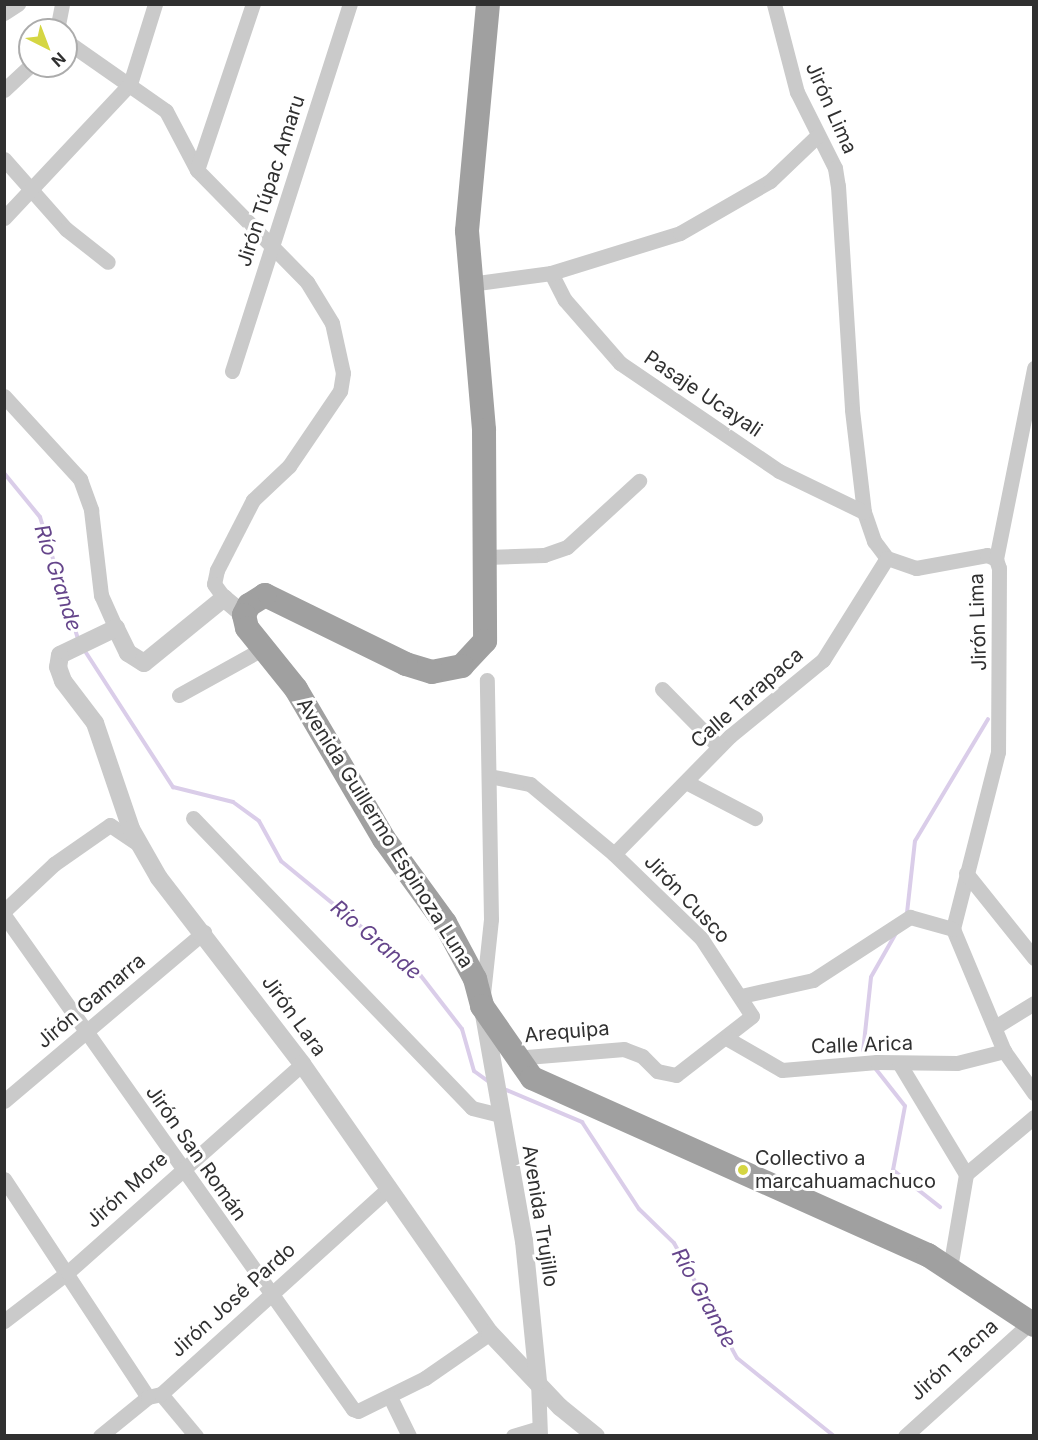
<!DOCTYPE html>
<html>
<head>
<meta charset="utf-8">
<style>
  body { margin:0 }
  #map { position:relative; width:1038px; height:1440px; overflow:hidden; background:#fff; font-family:Inter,sans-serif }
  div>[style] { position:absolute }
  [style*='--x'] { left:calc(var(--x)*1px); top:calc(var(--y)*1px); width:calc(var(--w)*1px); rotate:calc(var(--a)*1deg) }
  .stream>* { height:4px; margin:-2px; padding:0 2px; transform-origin:2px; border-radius:2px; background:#dacde9 }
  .minor>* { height:15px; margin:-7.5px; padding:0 7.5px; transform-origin:7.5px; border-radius:7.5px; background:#cacaca }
  .tertiary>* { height:18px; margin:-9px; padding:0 9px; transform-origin:9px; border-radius:9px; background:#cacaca }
  .trunk>* { height:24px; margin:-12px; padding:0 12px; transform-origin:12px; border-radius:12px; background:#a0a0a0 }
  .dots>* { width:16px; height:16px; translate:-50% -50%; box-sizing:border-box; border:3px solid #fff; border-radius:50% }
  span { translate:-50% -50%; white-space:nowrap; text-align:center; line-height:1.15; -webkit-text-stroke:6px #fff; paint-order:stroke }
  .street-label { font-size:20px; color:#303030 }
  .poi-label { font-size:20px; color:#303030 }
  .left { translate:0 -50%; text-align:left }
  .water-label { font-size:21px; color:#65458b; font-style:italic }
  .frame { position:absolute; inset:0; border:6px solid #303030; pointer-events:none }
  .north { position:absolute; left:18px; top:18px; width:60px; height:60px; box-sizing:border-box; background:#fff; border:2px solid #acacac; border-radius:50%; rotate:138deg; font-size:16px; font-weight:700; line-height:24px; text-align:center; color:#303030 }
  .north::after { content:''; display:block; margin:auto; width:21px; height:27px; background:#d5d643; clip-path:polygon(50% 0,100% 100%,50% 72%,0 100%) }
</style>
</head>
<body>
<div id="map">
  <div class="stream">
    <div style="--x:4;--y:473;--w:57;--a:50.7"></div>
    <div style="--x:40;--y:517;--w:128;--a:72.7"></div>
    <div style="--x:83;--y:648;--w:166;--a:57.1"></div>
    <div style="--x:173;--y:787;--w:62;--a:14"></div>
    <div style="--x:233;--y:802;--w:32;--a:36"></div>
    <div style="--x:259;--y:821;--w:46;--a:61.2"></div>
    <div style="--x:281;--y:861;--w:181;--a:39.4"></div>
    <div style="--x:421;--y:976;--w:67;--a:52.3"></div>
    <div style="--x:462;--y:1029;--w:44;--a:74.1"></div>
    <div style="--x:474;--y:1071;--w:22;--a:36"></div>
    <div style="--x:907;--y:913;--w:72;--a:-83.7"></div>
    <div style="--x:915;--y:841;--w:142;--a:-59.1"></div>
    <div style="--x:863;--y:1052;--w:75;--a:-83.9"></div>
    <div style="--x:871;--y:977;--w:51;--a:-60.4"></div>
    <div style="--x:875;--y:1068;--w:48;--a:51.7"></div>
    <div style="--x:905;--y:1106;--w:65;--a:100.6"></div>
    <div style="--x:893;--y:1170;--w:60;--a:38.2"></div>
    <div style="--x:504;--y:1089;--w:85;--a:22.9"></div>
    <div style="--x:582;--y:1122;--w:104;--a:56.8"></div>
    <div style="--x:639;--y:1209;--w:49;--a:44.2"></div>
    <div style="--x:674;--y:1243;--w:131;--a:61.3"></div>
    <div style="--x:737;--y:1358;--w:124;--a:38.8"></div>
  </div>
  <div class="minor">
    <div style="--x:774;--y:4;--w:91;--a:75.4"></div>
    <div style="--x:797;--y:92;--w:85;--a:63.4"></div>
    <div style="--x:835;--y:168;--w:18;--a:81"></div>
    <div style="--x:838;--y:186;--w:224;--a:86.4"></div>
    <div style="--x:852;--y:410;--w:103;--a:83.3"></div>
    <div style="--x:864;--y:512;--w:31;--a:71"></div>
    <div style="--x:874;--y:541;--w:21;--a:53"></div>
    <div style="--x:887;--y:558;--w:31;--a:19"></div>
    <div style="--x:916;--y:568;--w:72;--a:-10.4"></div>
    <div style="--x:987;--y:555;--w:10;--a:24"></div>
    <div style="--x:996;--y:559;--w:9;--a:72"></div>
    <div style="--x:999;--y:568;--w:184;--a:90.3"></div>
    <div style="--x:998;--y:752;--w:183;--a:104.3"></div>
    <div style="--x:953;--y:929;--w:132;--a:67.3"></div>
    <div style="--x:1004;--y:1051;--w:52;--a:54.5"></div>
    <div style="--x:4;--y:13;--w:17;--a:-33"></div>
    <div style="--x:57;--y:30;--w:26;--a:-79"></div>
    <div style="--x:66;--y:41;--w:122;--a:35"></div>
    <div style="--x:166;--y:111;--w:67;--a:62.3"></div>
    <div style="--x:197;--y:170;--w:157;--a:45.5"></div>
    <div style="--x:307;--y:282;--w:48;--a:58.6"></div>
    <div style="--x:332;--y:323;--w:51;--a:77.6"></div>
    <div style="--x:343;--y:373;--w:18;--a:99"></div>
    <div style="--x:340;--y:391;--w:91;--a:124.2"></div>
    <div style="--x:289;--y:466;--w:50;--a:136.6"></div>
    <div style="--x:253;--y:500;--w:79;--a:117.2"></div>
    <div style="--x:217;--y:570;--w:14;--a:102"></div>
    <div style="--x:214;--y:584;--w:17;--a:54"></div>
    <div style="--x:4;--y:90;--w:35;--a:-43"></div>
    <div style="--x:4;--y:159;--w:94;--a:48.5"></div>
    <div style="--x:66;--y:229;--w:53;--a:38.2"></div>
    <div style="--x:197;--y:170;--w:175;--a:-71.4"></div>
    <div style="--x:4;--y:218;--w:184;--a:-46.8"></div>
    <div style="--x:130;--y:84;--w:84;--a:-72.6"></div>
    <div style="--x:551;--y:273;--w:30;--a:63"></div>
    <div style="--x:565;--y:300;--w:84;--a:48.9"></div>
    <div style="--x:620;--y:363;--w:192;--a:34.2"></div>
    <div style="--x:779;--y:471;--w:94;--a:25.8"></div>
    <div style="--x:470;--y:284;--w:82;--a:-7.7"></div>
    <div style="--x:551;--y:273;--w:135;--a:-17.2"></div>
    <div style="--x:680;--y:233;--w:104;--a:-30"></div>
    <div style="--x:770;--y:181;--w:64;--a:-43.7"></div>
    <div style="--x:232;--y:371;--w:386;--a:-72.2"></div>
    <div style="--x:4;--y:396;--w:113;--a:47.5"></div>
    <div style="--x:80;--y:479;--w:33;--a:70"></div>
    <div style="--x:91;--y:510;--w:86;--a:83.3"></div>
    <div style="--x:101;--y:595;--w:36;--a:66"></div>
    <div style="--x:485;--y:557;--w:59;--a:-1.9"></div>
    <div style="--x:544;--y:555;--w:24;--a:-19"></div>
    <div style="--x:567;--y:547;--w:98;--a:-42.5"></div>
    <div style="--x:996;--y:559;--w:195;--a:-78.7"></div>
    <div style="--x:662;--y:689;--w:81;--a:45.5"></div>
    <div style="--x:179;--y:695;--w:95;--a:-29"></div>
    <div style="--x:489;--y:776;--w:42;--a:11"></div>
    <div style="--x:530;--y:784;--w:109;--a:39.8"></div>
    <div style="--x:614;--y:854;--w:121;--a:44"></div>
    <div style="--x:701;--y:938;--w:93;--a:56.8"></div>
    <div style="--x:752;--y:1016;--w:96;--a:142.2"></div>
    <div style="--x:676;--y:1075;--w:19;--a:-168"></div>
    <div style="--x:657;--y:1071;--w:21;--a:-135"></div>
    <div style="--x:642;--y:1056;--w:19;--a:-159"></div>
    <div style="--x:624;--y:1049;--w:110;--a:175.3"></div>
    <div style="--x:686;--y:782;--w:78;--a:27.6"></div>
    <div style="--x:193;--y:818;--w:402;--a:46.1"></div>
    <div style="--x:472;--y:1108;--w:29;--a:14"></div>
    <div style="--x:614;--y:854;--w:165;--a:-45.5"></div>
    <div style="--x:730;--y:736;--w:120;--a:-39.3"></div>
    <div style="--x:823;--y:660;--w:120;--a:-57.9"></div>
    <div style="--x:966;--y:873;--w:109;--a:51.3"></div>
    <div style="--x:4;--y:911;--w:69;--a:-43.2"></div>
    <div style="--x:54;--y:864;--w:68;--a:-34.9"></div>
    <div style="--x:110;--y:825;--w:34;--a:34"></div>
    <div style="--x:4;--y:915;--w:605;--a:54.76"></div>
    <div style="--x:353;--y:1409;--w:5;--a:22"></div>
    <div style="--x:358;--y:1411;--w:75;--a:-26.2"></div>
    <div style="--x:425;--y:1378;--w:79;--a:-34.7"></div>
    <div style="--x:483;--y:994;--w:75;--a:-83.9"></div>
    <div style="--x:491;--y:919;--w:239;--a:-91"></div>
    <div style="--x:741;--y:996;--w:74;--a:-12.5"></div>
    <div style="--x:813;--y:980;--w:116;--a:-33"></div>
    <div style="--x:910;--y:917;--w:45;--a:15.6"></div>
    <div style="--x:995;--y:1027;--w:46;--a:-31.6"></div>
    <div style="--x:728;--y:1039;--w:62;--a:29.9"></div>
    <div style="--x:782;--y:1070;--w:95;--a:-4.8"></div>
    <div style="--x:877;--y:1062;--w:80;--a:0.7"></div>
    <div style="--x:957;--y:1063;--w:49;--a:-14.3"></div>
    <div style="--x:899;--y:1063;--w:130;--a:58.9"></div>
    <div style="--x:4;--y:1101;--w:262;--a:-40.2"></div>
    <div style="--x:4;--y:1179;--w:261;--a:56.6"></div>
    <div style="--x:950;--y:1268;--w:95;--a:-80.3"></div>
    <div style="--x:966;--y:1174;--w:89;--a:-40"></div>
    <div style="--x:4;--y:1321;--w:81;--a:-37.4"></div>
    <div style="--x:68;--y:1272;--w:313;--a:-41.6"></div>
    <div style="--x:538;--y:1381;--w:55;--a:87.9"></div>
    <div style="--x:161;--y:1394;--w:55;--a:50.2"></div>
    <div style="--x:390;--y:1397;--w:43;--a:64"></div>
    <div style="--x:100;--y:1436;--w:62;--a:-39.1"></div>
    <div style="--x:148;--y:1397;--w:13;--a:-13"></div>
    <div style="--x:161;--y:1394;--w:307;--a:-42.1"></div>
    <div style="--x:513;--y:1436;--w:27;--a:-17"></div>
    <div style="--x:905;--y:1436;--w:170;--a:-42.1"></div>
  </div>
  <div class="tertiary">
    <div style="--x:244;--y:615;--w:26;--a:-140"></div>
    <div style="--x:224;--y:598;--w:103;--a:140.9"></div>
    <div style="--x:144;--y:663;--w:19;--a:-148"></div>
    <div style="--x:128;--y:653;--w:28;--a:-116"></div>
    <div style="--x:116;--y:628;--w:62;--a:154.3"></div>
    <div style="--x:60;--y:655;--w:12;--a:99"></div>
    <div style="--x:58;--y:667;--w:15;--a:70"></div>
    <div style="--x:63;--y:681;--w:53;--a:52.7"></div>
    <div style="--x:95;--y:723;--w:112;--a:71.2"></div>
    <div style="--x:131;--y:829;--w:56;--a:60.3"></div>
    <div style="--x:159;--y:878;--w:235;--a:52.4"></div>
    <div style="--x:302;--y:1064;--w:328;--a:55.1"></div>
    <div style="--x:490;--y:1333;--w:102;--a:46.6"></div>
    <div style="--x:560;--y:1407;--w:46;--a:38.9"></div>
    <div style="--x:483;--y:1009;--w:236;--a:80"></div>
    <div style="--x:524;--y:1241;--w:141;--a:84.3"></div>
  </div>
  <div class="trunk">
    <div style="--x:488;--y:4;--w:228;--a:95.3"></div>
    <div style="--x:467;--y:231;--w:200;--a:85.1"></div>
    <div style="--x:484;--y:430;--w:211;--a:89.7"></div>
    <div style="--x:485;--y:641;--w:34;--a:133"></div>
    <div style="--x:462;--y:666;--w:31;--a:169"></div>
    <div style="--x:432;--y:672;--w:27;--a:-163"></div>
    <div style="--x:406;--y:664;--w:157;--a:-153.9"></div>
    <div style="--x:265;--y:595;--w:19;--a:148"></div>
    <div style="--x:249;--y:605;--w:11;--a:117"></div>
    <div style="--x:244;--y:615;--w:13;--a:77"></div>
    <div style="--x:247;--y:628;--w:78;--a:51.2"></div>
    <div style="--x:296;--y:689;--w:174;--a:59.6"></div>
    <div style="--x:384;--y:839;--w:104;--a:54"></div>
    <div style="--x:445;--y:923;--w:64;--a:61.8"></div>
    <div style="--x:475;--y:979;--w:28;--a:75"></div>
    <div style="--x:482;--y:1006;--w:88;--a:55.2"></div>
    <div style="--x:532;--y:1078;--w:434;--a:24.1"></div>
    <div style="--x:928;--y:1255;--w:127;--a:33.4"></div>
  </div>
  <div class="dots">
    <div style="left:743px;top:1170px;background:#d5d643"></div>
  </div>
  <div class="street-label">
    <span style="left:831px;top:108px;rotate:66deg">Jirón Lima</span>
    <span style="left:271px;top:181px;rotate:-72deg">Jirón Túpac Amaru</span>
    <span style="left:703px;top:394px;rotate:34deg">Pasaje Ucayali</span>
    <span style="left:978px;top:622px;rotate:-92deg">Jirón Lima</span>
    <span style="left:747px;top:698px;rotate:-41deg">Calle Tarapaca</span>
    <span style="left:385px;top:833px;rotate:58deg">Avenida Guillermo Espinoza Luna</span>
    <span style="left:687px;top:899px;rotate:46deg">Jirón Cusco</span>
    <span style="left:91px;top:1001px;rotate:-40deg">Jirón Gamarra</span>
    <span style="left:294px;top:1016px;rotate:54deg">Jirón Lara</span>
    <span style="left:567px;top:1032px;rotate:-5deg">Arequipa</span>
    <span style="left:862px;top:1045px;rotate:-2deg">Calle Arica</span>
    <span style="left:196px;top:1153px;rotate:55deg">Jirón San Román</span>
    <span style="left:127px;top:1190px;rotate:-42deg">Jirón More</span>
    <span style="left:540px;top:1216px;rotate:81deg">Avenida Trujillo</span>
    <span style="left:233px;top:1300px;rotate:-42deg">Jirón José Pardo</span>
    <span style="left:954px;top:1360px;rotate:-42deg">Jirón Tacna</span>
  </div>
  <div class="poi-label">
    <span class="left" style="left:755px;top:1170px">Collectivo a<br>marcahuamachuco</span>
  </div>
  <div class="water-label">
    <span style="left:58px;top:578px;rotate:72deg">Río Grande</span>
    <span style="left:376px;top:940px;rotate:40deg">Río Grande</span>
    <span style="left:704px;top:1298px;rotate:61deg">Río Grande</span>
  </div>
  <div class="frame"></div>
  <div class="north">N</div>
</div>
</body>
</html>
